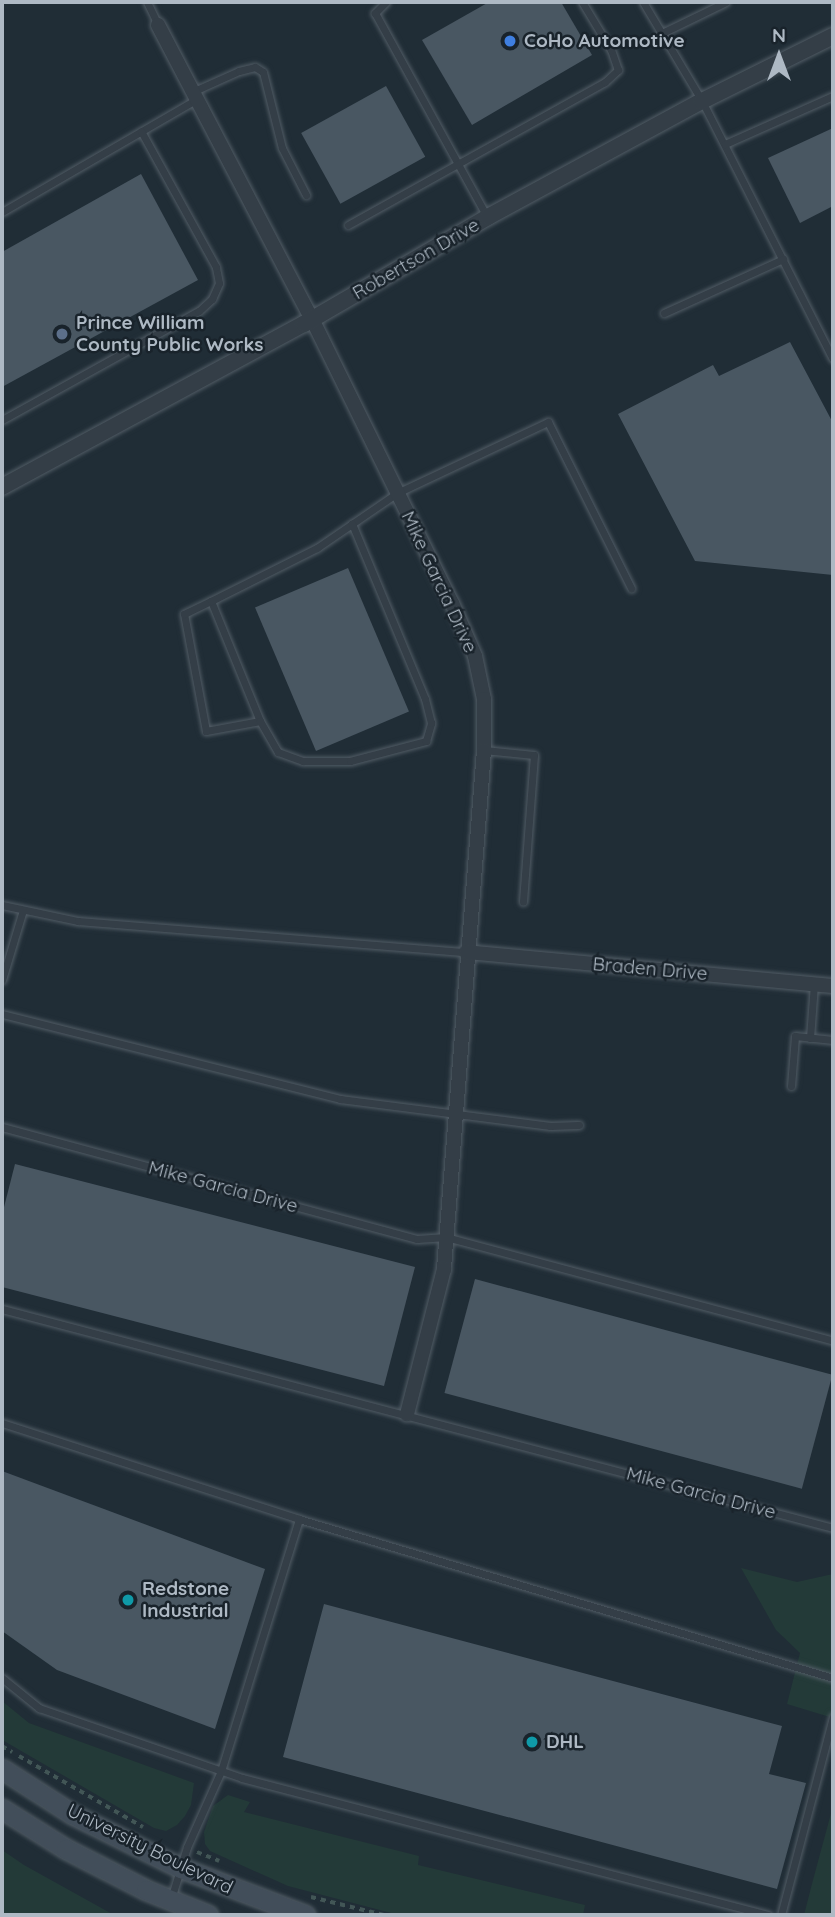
<!DOCTYPE html>
<html>
<head>
<meta charset="utf-8">
<style>
  body { margin:0 }
  #map { position:relative; width:835px; height:1917px; overflow:hidden; background:#202d36; font-family:Quicksand,sans-serif }
  div>[style] { position:absolute }
  [style*='--x'] { left:calc(var(--x)*1px); top:calc(var(--y)*1px); width:calc(var(--w)*1px); rotate:calc(var(--a)*1deg) }
  .green>* { inset:0; background:#233a38 }
  .building>* { inset:0; background:#495762; transform-origin:0 0 }
  .path>* { height:3.5px; margin-top:-1.75px; transform-origin:0; background:repeating-linear-gradient(90deg,#425656 0 5px,transparent 0 10px) }
  .roads { filter:drop-shadow(0 0 2px #515c65) drop-shadow(0 0 2px #515c65) }
  .service>* { height:7px; margin:-3.5px; padding:0 3.5px; transform-origin:3.5px; border-radius:3.5px; background:#343e47 }
  .minor>* { height:14px; margin:-7px; padding:0 7px; transform-origin:7px; border-radius:7px; background:#343e47 }
  .tertiary>* { height:16px; margin:-8px; padding:0 8px; transform-origin:8px; border-radius:8px; background:#343e47 }
  .secondary>* { height:19px; margin:-9.5px; padding:0 9.5px; transform-origin:9.5px; border-radius:9.5px; background:#424e5a }
  .dots>* { width:19px; height:19px; translate:-50% -50%; box-sizing:border-box; border:4px solid #19232b; border-radius:50% }
  span { translate:-50% -50%; white-space:nowrap; text-align:center; line-height:1.15; -webkit-text-stroke:5px #19232b; paint-order:stroke }
  .poi-label { font-size:19px; color:#aeb9c4; font-weight:700 }
  .left { translate:0 -50%; text-align:left }
  .street-label { font-size:19px; color:#aeb9c4 }
  .frame { position:absolute; inset:0; border:4px solid #aeb9c4; pointer-events:none }
  .north { position:absolute; left:744px; top:21px; width:70px; height:70px; -webkit-text-stroke:5px #19232b; paint-order:stroke; rotate:0deg; font-size:19px; font-weight:700; line-height:28px; text-align:center; color:#aeb9c4 }
  .north::after { content:''; display:block; margin:auto; width:24px; height:32px; background:#aeb9c4; clip-path:polygon(50% 0,100% 100%,50% 72%,0 100%) }
</style>
</head>
<body>
<div id="map">
  <div class="green">
    <div style="clip-path:polygon(741px 1568px,797px 1582px,833px 1574px,833px 1718px,787px 1704px,800px 1653px,776px 1630px)"></div>
    <div style="clip-path:polygon(2px 1701px,29px 1723px,194px 1783px,191px 1805px,185px 1816px,177px 1825px,166px 1831px,154px 1828px,4px 1741px)"></div>
    <div style="clip-path:polygon(228px 1795px,250px 1802px,244px 1812px,419px 1856px,418px 1865px,585px 1905px,583px 1915px,399px 1915px,288px 1886px,210px 1851px,205px 1844px,204px 1832px,213px 1806px)"></div>
    <div style="clip-path:polygon(833px 1806px,833px 1915px,804px 1915px,813px 1880px)"></div>
    <div style="clip-path:polygon(2px 1850px,24px 1865px,114px 1915px,2px 1915px)"></div>
  </div>
  <div class="building">
    <div style="clip-path:polygon(489px 2px,561px 2px,592px 55px,472px 125px,422px 40px)"></div>
    <div style="left:386px;top:86px;width:81px;height:97px;rotate:61deg"></div>
    <div style="clip-path:polygon(833px 128px,833px 206px,800px 223px,768px 158px)"></div>
    <div style="clip-path:polygon(141px 174px,198px 280px,2px 387px,2px 252px)"></div>
    <div style="clip-path:polygon(790px 342px,833px 423px,833px 575px,695px 561px,618px 414px,713px 365px,719px 376px)"></div>
    <div style="left:348px;top:568px;width:156px;height:101px;rotate:67deg"></div>
    <div style="clip-path:polygon(15px 1164px,415px 1267px,384px 1386px,2px 1287px,2px 1215px)"></div>
    <div style="left:475px;top:1279px;width:370px;height:118px;rotate:15deg"></div>
    <div style="clip-path:polygon(2px 1471px,265px 1569px,215px 1729px,57px 1670px,2px 1631px)"></div>
    <div style="clip-path:polygon(324px 1604px,782px 1726px,769px 1774px,806px 1783px,777px 1889px,283px 1757px)"></div>
  </div>
  <div class="path">
    <div style="--x:2;--y:1746;--w:12;--a:31"></div>
    <div style="--x:19;--y:1756;--w:143;--a:29.8"></div>
    <div style="--x:197;--y:1852;--w:24;--a:22"></div>
    <div style="--x:311;--y:1897;--w:75;--a:13.9"></div>
  </div>
  <div class="roads">
    <div class="service">
      <div style="--x:147;--y:2;--w:25;--a:64"></div>
      <div style="--x:386;--y:2;--w:16;--a:135"></div>
      <div style="--x:375;--y:13;--w:233;--a:61.2"></div>
      <div style="--x:643;--y:2;--w:115;--a:59.2"></div>
      <div style="--x:702;--y:101;--w:289;--a:63.1"></div>
      <div style="--x:660;--y:34;--w:73;--a:-25.9"></div>
      <div style="--x:192;--y:92;--w:51;--a:-24.1"></div>
      <div style="--x:239;--y:71;--w:16;--a:-14"></div>
      <div style="--x:255;--y:67;--w:9;--a:32"></div>
      <div style="--x:263;--y:72;--w:78;--a:76"></div>
      <div style="--x:282;--y:148;--w:53;--a:62.9"></div>
      <div style="--x:725;--y:144;--w:118;--a:-24"></div>
      <div style="--x:2;--y:212;--w:223;--a:-30.1"></div>
      <div style="--x:348;--y:225;--w:294;--a:-29.1"></div>
      <div style="--x:605;--y:82;--w:18;--a:-43"></div>
      <div style="--x:618;--y:70;--w:21;--a:-109"></div>
      <div style="--x:611;--y:50;--w:56;--a:-121.1"></div>
      <div style="--x:664;--y:313;--w:131;--a:-24.4"></div>
      <div style="--x:2;--y:420;--w:225;--a:-29"></div>
      <div style="--x:199;--y:311;--w:18;--a:-43"></div>
      <div style="--x:212;--y:299;--w:17;--a:-66"></div>
      <div style="--x:219;--y:283;--w:16;--a:-101"></div>
      <div style="--x:216;--y:267;--w:155;--a:-118.9"></div>
      <div style="--x:211;--y:601;--w:130;--a:67.8"></div>
      <div style="--x:260;--y:721;--w:55;--a:169.5"></div>
      <div style="--x:206;--y:731;--w:119;--a:-100.6"></div>
      <div style="--x:184;--y:614;--w:30;--a:-26"></div>
      <div style="--x:211;--y:601;--w:119;--a:-26.6"></div>
      <div style="--x:317;--y:548;--w:97;--a:-34.5"></div>
      <div style="--x:397;--y:493;--w:167;--a:-25.2"></div>
      <div style="--x:548;--y:422;--w:186;--a:63.4"></div>
      <div style="--x:260;--y:721;--w:36;--a:60"></div>
      <div style="--x:278;--y:752;--w:27;--a:20"></div>
      <div style="--x:303;--y:761;--w:47;--a:0"></div>
      <div style="--x:350;--y:761;--w:79;--a:-14.7"></div>
      <div style="--x:426;--y:741;--w:19;--a:-74"></div>
      <div style="--x:431;--y:723;--w:25;--a:-104"></div>
      <div style="--x:425;--y:699;--w:190;--a:-112.6"></div>
      <div style="--x:484;--y:750;--w:50;--a:5.7"></div>
      <div style="--x:534;--y:755;--w:147;--a:94.3"></div>
      <div style="--x:2;--y:905;--w:78;--a:11.9"></div>
      <div style="--x:78;--y:921;--w:389;--a:4.6"></div>
      <div style="--x:2;--y:980;--w:73;--a:-73.3"></div>
      <div style="--x:2;--y:1014;--w:349;--a:14.1"></div>
      <div style="--x:340;--y:1099;--w:212;--a:7.3"></div>
      <div style="--x:550;--y:1126;--w:29;--a:-2"></div>
      <div style="--x:810;--y:1038;--w:54;--a:-85.8"></div>
      <div style="--x:791;--y:1086;--w:50;--a:-85.4"></div>
      <div style="--x:795;--y:1036;--w:38;--a:6"></div>
      <div style="--x:2;--y:1127;--w:430;--a:15.1"></div>
      <div style="--x:417;--y:1239;--w:29;--a:-4"></div>
      <div style="--x:446;--y:1237;--w:401;--a:15"></div>
      <div style="--x:2;--y:1309;--w:859;--a:14.76"></div>
      <div style="--x:2;--y:1423;--w:312;--a:17.9"></div>
      <div style="--x:2;--y:1678;--w:48;--a:39"></div>
      <div style="--x:39;--y:1708;--w:215;--a:19"></div>
      <div style="--x:242;--y:1778;--w:544;--a:14.6"></div>
      <div style="--x:171;--y:1899;--w:54;--a:-72.9"></div>
      <div style="--x:187;--y:1847;--w:83;--a:-65.9"></div>
      <div style="--x:221;--y:1771;--w:264;--a:-72.8"></div>
      <div style="--x:299;--y:1519;--w:557;--a:16.58"></div>
      <div style="--x:781;--y:1915;--w:205;--a:-75.3"></div>
    </div>
    <div class="minor">
      <div style="--x:158;--y:25;--w:332;--a:62.4"></div>
      <div style="--x:312;--y:319;--w:317;--a:63.8"></div>
      <div style="--x:452;--y:603;--w:58;--a:66.5"></div>
      <div style="--x:475;--y:656;--w:44;--a:78.2"></div>
      <div style="--x:484;--y:699;--w:51;--a:90"></div>
      <div style="--x:484;--y:750;--w:521;--a:94.41"></div>
      <div style="--x:444;--y:1269;--w:150;--a:104.3"></div>
      <div style="--x:466;--y:952;--w:369;--a:5.3"></div>
    </div>
    <div class="tertiary">
      <div style="--x:2;--y:487;--w:343;--a:-28.4"></div>
      <div style="--x:304;--y:324;--w:213;--a:-30.2"></div>
      <div style="--x:488;--y:217;--w:243;--a:-28.5"></div>
      <div style="--x:702;--y:101;--w:146;--a:-26.4"></div>
    </div>
    <div class="secondary">
      <div style="--x:2;--y:1769;--w:83;--a:32.7"></div>
      <div style="--x:72;--y:1814;--w:122;--a:26.4"></div>
      <div style="--x:181;--y:1868;--w:133;--a:20.8"></div>
      <div style="--x:2;--y:1809;--w:75;--a:32"></div>
      <div style="--x:66;--y:1849;--w:90;--a:27.1"></div>
      <div style="--x:146;--y:1890;--w:67;--a:22"></div>
    </div>
  </div>
  <div class="dots">
    <div style="left:510px;top:41px;background:#3f7fe0"></div>
    <div style="left:62px;top:334px;background:#5c6f8a"></div>
    <div style="left:128px;top:1600px;background:#0f9aa8"></div>
    <div style="left:532px;top:1742px;background:#0f9aa8"></div>
  </div>
  <div class="poi-label">
    <span class="left" style="left:524px;top:41px">CoHo Automotive</span>
    <span class="left" style="left:76px;top:334px">Prince William<br>County Public Works</span>
    <span class="left" style="left:142px;top:1600px">Redstone<br>Industrial</span>
    <span class="left" style="left:546px;top:1742px">DHL</span>
  </div>
  <div class="street-label">
    <span style="left:416px;top:259px;rotate:-30deg">Robertson Drive</span>
    <span style="left:439px;top:582px;rotate:65deg">Mike Garcia Drive</span>
    <span style="left:650px;top:969px;rotate:5deg">Braden Drive</span>
    <span style="left:223px;top:1187px;rotate:15deg">Mike Garcia Drive</span>
    <span style="left:701px;top:1493px;rotate:15deg">Mike Garcia Drive</span>
    <span style="left:150px;top:1849px;rotate:26deg">University Boulevard</span>
  </div>
  <div class="frame"></div>
  <div class="north">N</div>
</div>
</body>
</html>
